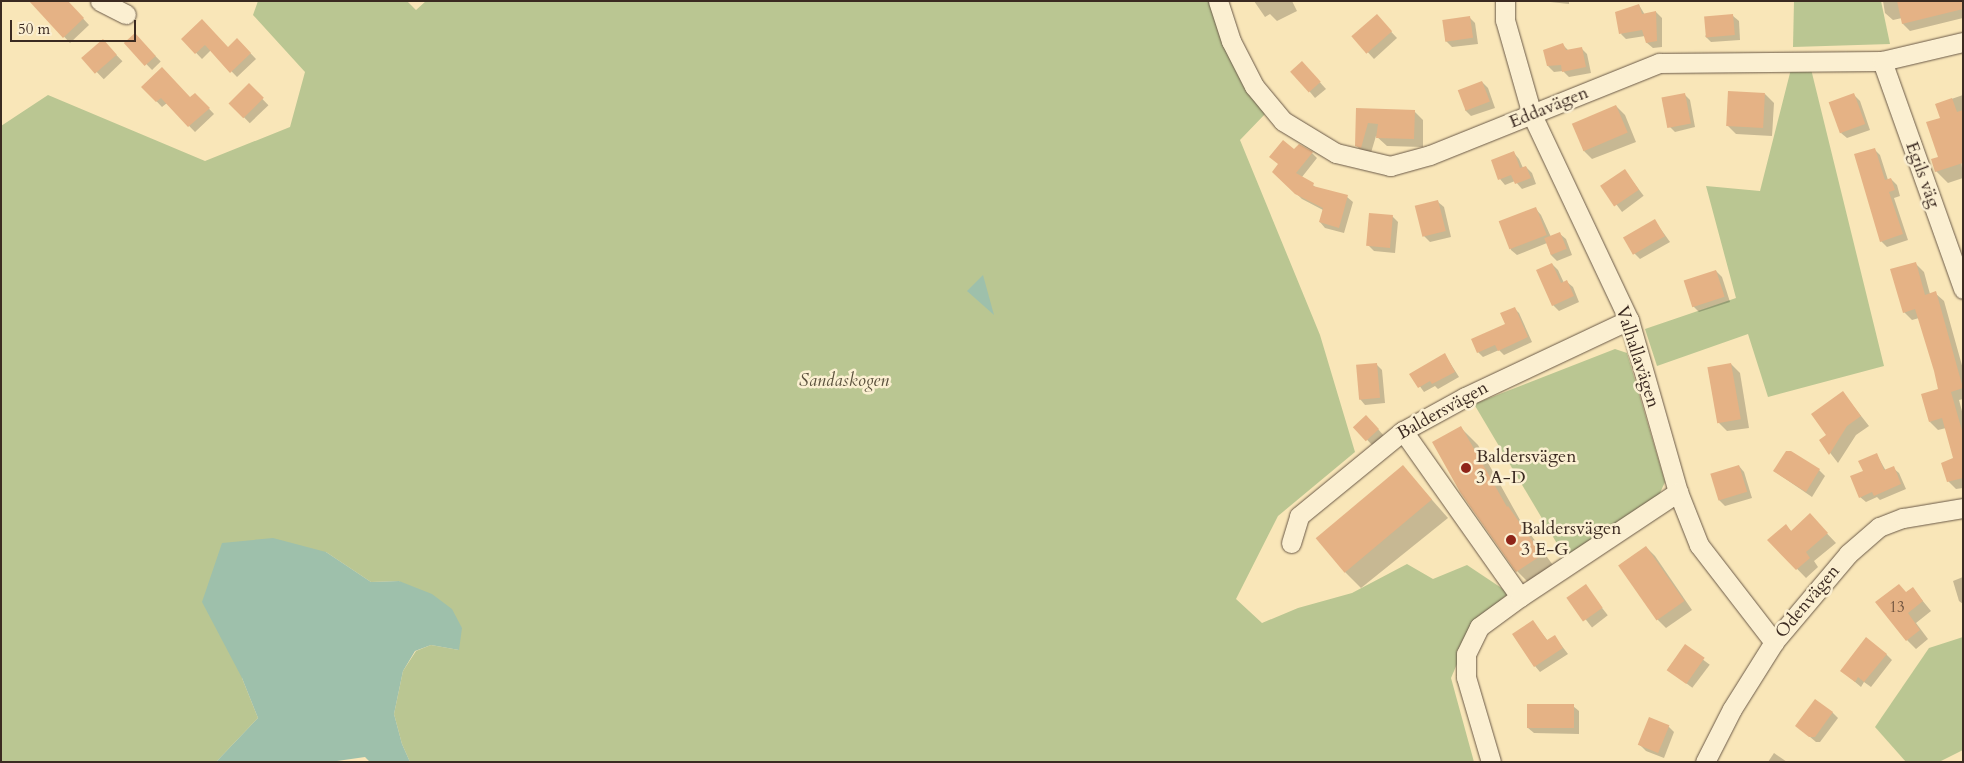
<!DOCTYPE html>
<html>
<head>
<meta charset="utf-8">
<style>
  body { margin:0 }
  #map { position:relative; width:1964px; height:763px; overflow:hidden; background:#f9e6b8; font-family:Cardo,serif }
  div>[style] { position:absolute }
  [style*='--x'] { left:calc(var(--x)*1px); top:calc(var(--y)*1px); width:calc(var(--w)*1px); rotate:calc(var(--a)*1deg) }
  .green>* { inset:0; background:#bac692 }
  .water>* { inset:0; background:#9ec0ab }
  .shadow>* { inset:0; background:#0003; transform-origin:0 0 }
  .building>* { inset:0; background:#e5b285; transform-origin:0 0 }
  .roads { filter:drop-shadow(0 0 1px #6a5947) drop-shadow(0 0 1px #6a5947) }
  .minor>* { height:19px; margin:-9.5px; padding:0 9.5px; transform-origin:9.5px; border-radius:9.5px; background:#fbefd1 }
  .dots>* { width:14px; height:14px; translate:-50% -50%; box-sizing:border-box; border:2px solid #fbefd1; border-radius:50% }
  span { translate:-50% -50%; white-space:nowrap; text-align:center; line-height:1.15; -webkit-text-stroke:5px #fbefd1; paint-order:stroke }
  .number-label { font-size:15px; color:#664c3a }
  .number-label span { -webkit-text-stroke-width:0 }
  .street-label { font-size:18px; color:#3b2a21 }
  .park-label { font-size:18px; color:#5b513d; font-style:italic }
  .poi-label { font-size:18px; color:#3b2a21 }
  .left { translate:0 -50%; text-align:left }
  .frame { position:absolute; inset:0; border:2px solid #3b2a21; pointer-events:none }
  .scale { position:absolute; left:10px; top:20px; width:126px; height:22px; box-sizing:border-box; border:2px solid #3b2a21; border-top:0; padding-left:6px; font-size:15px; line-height:18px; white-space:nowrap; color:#3b2a21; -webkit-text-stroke:4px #fbefd1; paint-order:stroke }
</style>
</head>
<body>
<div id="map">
  <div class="green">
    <div style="clip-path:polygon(258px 1px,407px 1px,416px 10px,426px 1px,1209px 1px,1266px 113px,1240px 140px,1320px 335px,1355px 452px,1278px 516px,1236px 599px,1262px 623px,1298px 608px,1352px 593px,1407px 564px,1433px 579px,1467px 565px,1509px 593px,1475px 622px,1451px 678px,1474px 762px,410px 762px,402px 744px,394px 714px,403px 671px,416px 651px,431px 645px,459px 650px,399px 581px,371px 582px,326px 552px,242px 678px,258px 718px,216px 762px,1px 762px,1px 126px,48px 95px,205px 161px,290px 127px,305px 72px,253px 15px)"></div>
    <div style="clip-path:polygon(1794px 1px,1881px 1px,1890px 44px,1793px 47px)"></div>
    <div style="clip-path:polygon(1791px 69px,1811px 69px,1884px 366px,1768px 397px,1748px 334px,1657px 366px,1645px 329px,1736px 298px,1706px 186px,1760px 191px)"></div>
    <div style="clip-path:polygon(1615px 349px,1627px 353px,1665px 482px,1659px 495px,1565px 557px,1474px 404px)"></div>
    <div style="clip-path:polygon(1963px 637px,1963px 750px,1939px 762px,1906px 762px,1875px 727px,1929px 648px)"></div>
  </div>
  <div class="water">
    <div style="clip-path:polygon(983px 275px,994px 315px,967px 291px)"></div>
    <div style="clip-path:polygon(273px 538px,326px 552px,371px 582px,399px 581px,432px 594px,452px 609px,462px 628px,459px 650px,431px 645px,415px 651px,403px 671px,394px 714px,402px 744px,410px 762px,370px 762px,365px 757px,330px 762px,216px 762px,258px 718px,242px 678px,202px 602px,222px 543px)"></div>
  </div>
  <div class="shadow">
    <div style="clip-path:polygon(31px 1px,67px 1px,89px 25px,70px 43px)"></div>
    <div style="clip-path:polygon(1254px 1px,1292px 1px,1297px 11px,1277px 21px,1270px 14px,1265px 17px)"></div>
    <div style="clip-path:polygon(1541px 1px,1569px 1px,1569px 4px)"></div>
    <div style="clip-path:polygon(1883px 1px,1963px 1px,1963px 18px,1910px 31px,1903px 24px,1902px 18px,1893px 20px,1885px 13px)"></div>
    <div style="clip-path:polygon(1639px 5px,1645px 15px,1656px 12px,1662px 18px,1662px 47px,1653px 48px,1647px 43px,1645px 36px,1626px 39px,1621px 34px)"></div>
    <div style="clip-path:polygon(1733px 16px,1739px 21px,1740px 40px,1711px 42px,1705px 36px)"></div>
    <div style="clip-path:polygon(1469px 17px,1475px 23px,1478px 44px,1452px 47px,1446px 41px)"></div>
    <div style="clip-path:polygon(1382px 22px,1397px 38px,1374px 59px,1354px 37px)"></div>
    <div style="left:135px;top:35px;width:37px;height:12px;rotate:46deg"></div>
    <div style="clip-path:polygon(183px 39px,228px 48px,237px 39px,256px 59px,237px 77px,211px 50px,202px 59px)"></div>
    <div style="left:103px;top:41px;width:28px;height:26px;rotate:46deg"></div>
    <div style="clip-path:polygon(1563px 45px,1569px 51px,1581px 48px,1587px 54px,1591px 73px,1569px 77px,1563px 71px,1554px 72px,1548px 66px)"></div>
    <div style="clip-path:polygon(1308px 69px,1326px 89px,1315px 98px,1310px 92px)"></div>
    <div style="clip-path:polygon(1482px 82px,1488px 88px,1495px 108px,1471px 116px,1465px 110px)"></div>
    <div style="left:249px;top:85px;width:28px;height:26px;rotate:46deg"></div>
    <div style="clip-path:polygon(143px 87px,190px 99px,195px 94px,214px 114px,195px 132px,167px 103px,162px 107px)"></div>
    <div style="clip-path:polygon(1765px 94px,1774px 103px,1772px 136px,1736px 134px,1727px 125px)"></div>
    <div style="clip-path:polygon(1685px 95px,1690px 100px,1695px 127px,1675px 132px,1670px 127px,1664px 99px)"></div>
    <div style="clip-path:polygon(1854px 95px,1860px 101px,1870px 130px,1847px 138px,1841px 133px)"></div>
    <div style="clip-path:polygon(1963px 95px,1963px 157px,1961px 158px,1963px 178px,1948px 183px,1936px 171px,1939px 158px,1942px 118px,1937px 104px)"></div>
    <div style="clip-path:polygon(1616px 106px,1625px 115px,1636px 142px,1592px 159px,1583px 150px)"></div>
    <div style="clip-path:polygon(1357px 110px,1414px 111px,1423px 120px,1423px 147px,1387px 146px,1376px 136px,1370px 156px,1365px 155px,1356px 145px)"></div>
    <div style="clip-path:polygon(1874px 149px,1880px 155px,1888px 180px,1891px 179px,1897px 185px,1900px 196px,1894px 198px,1908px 240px,1887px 247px,1881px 241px)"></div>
    <div style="clip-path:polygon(1295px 151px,1312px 153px,1317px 158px,1302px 177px,1318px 189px,1347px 197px,1353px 202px,1344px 233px,1325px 228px,1320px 222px,1323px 210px,1302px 199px,1279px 177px)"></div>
    <div style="clip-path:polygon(1514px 153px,1519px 159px,1523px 168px,1526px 167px,1532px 173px,1536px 184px,1522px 189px,1515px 181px,1505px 185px,1500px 179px)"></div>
    <div style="left:1625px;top:171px;width:31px;height:27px;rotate:53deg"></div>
    <div style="clip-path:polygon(1438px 202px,1444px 207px,1451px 237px,1430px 242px,1424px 236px)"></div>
    <div style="clip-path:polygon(1536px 209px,1541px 215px,1551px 237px,1560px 234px,1566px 239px,1572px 255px,1557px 261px,1551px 255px,1547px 243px,1517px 255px,1511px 250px,1501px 223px)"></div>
    <div style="clip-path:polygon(1392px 216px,1398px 222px,1395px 253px,1374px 251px,1368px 245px)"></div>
    <div style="clip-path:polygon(1655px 221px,1670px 242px,1640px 259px,1634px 253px)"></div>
    <div style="clip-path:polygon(1915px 263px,1924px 272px,1930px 294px,1935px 293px,1944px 301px,1963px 369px,1963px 399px,1959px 400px,1963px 415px,1963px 488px,1956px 489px,1948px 481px,1954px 459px,1946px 428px,1938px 430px,1930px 422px,1939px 390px,1935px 371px,1919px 318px,1912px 320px,1904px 312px)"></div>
    <div style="clip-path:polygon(1552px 264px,1558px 270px,1564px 283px,1567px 282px,1573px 287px,1579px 302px,1559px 311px,1553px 305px)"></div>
    <div style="clip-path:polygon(1716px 271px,1722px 277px,1730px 302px,1699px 312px,1693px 306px)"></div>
    <div style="clip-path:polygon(1514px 308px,1519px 313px,1532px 342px,1504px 355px,1499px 350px,1483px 357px,1478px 352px,1506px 325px)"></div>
    <div style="clip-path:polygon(1445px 355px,1459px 377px,1438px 389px,1435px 386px,1424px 392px,1411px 374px)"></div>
    <div style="clip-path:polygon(1376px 364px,1382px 370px,1385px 403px,1365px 405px,1360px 399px)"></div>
    <div style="clip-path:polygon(1731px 364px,1740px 373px,1749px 428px,1727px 431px,1718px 422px)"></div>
    <div style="clip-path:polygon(1843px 393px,1869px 426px,1856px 435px,1838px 463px,1821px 441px,1828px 436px)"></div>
    <div style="clip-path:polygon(1372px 422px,1384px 436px,1373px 446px,1355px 427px)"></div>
    <div style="clip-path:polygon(1461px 428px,1478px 445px,1520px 520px,1558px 572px,1534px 588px,1517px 571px,1461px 492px)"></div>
    <div style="clip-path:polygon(1877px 455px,1886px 471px,1893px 468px,1899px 473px,1906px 489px,1880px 500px,1877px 497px,1866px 502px,1860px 497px,1864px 472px)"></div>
    <div style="clip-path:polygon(1739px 466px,1744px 472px,1752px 498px,1725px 506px,1719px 500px)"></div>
    <div style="clip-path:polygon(1403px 467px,1448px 518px,1361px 588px,1344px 571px)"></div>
    <div style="clip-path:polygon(1819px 470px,1825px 476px,1812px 497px,1774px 471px)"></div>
    <div style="clip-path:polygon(1818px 524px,1836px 543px,1814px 561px,1818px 567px,1806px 578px,1769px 540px,1786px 526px,1792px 532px)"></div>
    <div style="clip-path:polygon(1646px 547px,1655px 556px,1692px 610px,1666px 628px,1657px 619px,1620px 565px)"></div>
    <div style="clip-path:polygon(1963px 577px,1963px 604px,1959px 601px,1953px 581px)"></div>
    <div style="left:1585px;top:586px;width:37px;height:20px;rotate:52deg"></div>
    <div style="clip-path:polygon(1913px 589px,1931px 611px,1916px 623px,1928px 639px,1916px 649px,1907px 640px,1907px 593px)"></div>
    <div style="clip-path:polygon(1533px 622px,1548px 641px,1555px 637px,1568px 654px,1540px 672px,1535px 666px)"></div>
    <div style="left:1685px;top:646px;width:31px;height:29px;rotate:37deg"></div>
    <div style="clip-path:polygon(1886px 654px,1892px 660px,1871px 687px,1864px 682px,1861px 687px,1848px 676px)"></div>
    <div style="clip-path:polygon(1573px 706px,1579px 711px,1579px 734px,1534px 733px,1528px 728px)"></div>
    <div style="clip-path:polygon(1832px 712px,1838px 718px,1820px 742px,1816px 742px,1797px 726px)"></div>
    <div style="clip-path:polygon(1668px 726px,1674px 732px,1664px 758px,1646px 751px,1640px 745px)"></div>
    <div style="clip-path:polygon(1774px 753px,1787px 762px,1768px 762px)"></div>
  </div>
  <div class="building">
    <div style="clip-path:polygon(29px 1px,68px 1px,84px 18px,63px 38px)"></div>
    <div style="clip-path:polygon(1897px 1px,1963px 1px,1963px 9px,1902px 24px)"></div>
    <div style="clip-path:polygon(1639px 4px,1642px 14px,1656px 11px,1657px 41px,1646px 43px,1642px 30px,1619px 34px,1615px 12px)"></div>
    <div style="left:1377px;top:14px;width:23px;height:34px;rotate:49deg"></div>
    <div style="left:1733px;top:14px;width:21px;height:29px;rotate:85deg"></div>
    <div style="left:1470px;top:16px;width:22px;height:28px;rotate:82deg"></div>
    <div style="clip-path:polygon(202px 19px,228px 47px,237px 38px,251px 53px,230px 73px,205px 45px,195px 54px,181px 39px)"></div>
    <div style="left:135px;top:33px;width:31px;height:15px;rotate:48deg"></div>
    <div style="left:103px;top:39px;width:21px;height:29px;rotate:49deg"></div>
    <div style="clip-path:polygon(1563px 43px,1566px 50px,1582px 47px,1586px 67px,1562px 72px,1561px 65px,1547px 66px,1543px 50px)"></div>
    <div style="left:1302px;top:61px;width:28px;height:16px;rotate:48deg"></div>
    <div style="clip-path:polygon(162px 67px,190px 97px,195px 93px,210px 108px,188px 127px,161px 98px,156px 102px,141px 87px)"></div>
    <div style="left:1482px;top:81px;width:22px;height:26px;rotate:69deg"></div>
    <div style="left:249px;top:83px;width:21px;height:29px;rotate:45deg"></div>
    <div style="left:1728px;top:91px;width:37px;height:35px;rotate:3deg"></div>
    <div style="left:1685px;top:93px;width:31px;height:24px;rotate:79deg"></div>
    <div style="left:1854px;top:93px;width:33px;height:27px;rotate:70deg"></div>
    <div style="clip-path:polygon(1952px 98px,1957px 112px,1963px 110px,1963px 163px,1935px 172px,1931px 159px,1938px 157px,1926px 122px,1940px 118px,1935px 104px)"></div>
    <div style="left:1616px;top:105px;width:30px;height:48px;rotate:67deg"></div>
    <div style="clip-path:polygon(1356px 108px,1415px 110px,1414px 139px,1376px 138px,1378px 124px,1368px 123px,1361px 148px,1355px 146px)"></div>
    <div style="clip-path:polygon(1283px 140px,1294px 149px,1299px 144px,1313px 152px,1296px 173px,1314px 183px,1313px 186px,1348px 195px,1339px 228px,1319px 222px,1323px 208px,1295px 194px,1272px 172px,1278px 164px,1269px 157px)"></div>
    <div style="clip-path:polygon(1875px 148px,1885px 180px,1891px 178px,1895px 190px,1889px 192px,1903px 234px,1880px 242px,1854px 154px)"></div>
    <div style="clip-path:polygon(1514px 151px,1520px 168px,1526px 166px,1531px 178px,1515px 184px,1511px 175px,1498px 180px,1491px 160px)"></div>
    <div style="left:1625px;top:169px;width:25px;height:30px;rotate:56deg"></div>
    <div style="left:1438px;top:200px;width:32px;height:24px;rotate:76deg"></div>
    <div style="left:1536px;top:207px;width:30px;height:40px;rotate:69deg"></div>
    <div style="left:1369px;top:213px;width:24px;height:33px;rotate:5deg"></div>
    <div style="left:1655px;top:219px;width:20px;height:37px;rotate:60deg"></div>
    <div style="left:1560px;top:232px;width:18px;height:17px;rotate:68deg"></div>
    <div style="clip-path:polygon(1916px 262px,1925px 295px,1936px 291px,1963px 388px,1951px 392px,1963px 434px,1963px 478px,1947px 482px,1941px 463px,1953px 458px,1942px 418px,1929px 422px,1921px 394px,1938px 389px,1934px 371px,1915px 309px,1903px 313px,1890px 269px)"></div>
    <div style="clip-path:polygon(1552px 263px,1561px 283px,1567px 280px,1574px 296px,1552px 306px,1536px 270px)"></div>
    <div style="left:1716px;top:270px;width:28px;height:34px;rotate:72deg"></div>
    <div style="clip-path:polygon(1515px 307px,1528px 337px,1498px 351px,1495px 345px,1477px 353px,1471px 339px,1505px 324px,1500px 313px)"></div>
    <div style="clip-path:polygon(1445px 353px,1455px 372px,1432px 384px,1430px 381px,1418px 388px,1409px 374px)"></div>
    <div style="left:1377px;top:363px;width:35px;height:21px;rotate:85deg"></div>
    <div style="left:1731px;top:363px;width:57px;height:24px;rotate:80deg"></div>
    <div style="clip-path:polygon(1843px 391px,1861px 416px,1847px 426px,1829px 455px,1819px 440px,1826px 435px,1811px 414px)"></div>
    <div style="left:1366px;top:415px;width:19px;height:18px;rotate:47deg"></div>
    <div style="clip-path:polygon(1461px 426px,1507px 507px,1508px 506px,1542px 555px,1516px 572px,1460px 492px,1432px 442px)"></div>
    <div style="clip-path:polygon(1786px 451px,1791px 451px,1820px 469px,1806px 492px,1773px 471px)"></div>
    <div style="clip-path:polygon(1877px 453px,1884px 470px,1894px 466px,1901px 484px,1874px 496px,1872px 492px,1859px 498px,1850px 476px,1863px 471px,1858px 461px)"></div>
    <div style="left:1403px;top:465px;width:45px;height:114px;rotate:50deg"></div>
    <div style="left:1739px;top:465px;width:28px;height:30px;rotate:73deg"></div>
    <div style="clip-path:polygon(1810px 513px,1828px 533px,1806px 552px,1810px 558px,1796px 570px,1767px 540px,1786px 524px,1791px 531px)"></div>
    <div style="left:1646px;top:546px;width:67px;height:34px;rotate:55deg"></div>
    <div style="left:1586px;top:584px;width:29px;height:24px;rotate:55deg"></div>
    <div style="clip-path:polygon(1899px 584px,1906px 592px,1913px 587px,1923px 601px,1908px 613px,1920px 630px,1906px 641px,1875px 602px)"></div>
    <div style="clip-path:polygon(1533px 620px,1547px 640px,1555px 635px,1563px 648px,1534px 667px,1512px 634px)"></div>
    <div style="clip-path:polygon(1866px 637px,1887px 654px,1864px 682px,1858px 677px,1855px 682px,1840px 671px)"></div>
    <div style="left:1685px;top:644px;width:24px;height:32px;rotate:35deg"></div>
    <div style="clip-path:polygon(1815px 699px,1833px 712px,1815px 737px,1809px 737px,1795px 726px)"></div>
    <div style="left:1527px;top:704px;width:47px;height:24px"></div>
    <div style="left:1649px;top:717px;width:22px;height:30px;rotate:22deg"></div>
  </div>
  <div class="roads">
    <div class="minor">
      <div style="--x:100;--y:1;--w:29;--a:27"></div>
      <div style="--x:1218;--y:1;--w:42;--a:72"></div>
      <div style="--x:1231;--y:41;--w:51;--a:62.9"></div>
      <div style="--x:1254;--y:86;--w:45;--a:50.4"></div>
      <div style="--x:1283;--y:121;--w:62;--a:31.1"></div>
      <div style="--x:1336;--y:153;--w:56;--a:13.5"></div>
      <div style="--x:1390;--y:166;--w:41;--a:-15.4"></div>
      <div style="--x:1430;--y:155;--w:247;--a:-21.9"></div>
      <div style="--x:1659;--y:63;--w:223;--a:-0.5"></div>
      <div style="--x:1882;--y:61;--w:83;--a:-13.2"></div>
      <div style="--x:1505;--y:1;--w:19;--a:90"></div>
      <div style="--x:1505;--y:20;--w:99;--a:74.1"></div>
      <div style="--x:1532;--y:115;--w:227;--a:64.7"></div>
      <div style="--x:1629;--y:320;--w:179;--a:74.1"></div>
      <div style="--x:1678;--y:492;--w:57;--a:68.4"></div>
      <div style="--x:1699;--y:545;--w:123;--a:52.3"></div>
      <div style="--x:1882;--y:61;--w:242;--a:70.4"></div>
      <div style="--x:1403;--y:431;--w:203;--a:54.8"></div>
      <div style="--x:1291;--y:543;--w:28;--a:-73"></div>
      <div style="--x:1299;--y:516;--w:134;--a:-39.3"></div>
      <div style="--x:1403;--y:431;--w:71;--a:-28.7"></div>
      <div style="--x:1465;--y:397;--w:181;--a:-25.2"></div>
      <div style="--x:1491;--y:762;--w:89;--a:-106.4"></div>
      <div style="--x:1466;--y:677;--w:23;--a:-90"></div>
      <div style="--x:1466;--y:654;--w:30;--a:-64"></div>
      <div style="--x:1479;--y:627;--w:51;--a:-36.2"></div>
      <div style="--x:1520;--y:597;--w:190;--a:-33.6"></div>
      <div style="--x:1705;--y:762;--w:59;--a:-63"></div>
      <div style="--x:1732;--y:709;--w:79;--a:-57.9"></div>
      <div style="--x:1774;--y:642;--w:115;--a:-49.9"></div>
      <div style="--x:1848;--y:554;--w:41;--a:-41.1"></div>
      <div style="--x:1879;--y:527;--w:26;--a:-21"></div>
      <div style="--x:1903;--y:518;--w:61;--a:-9.5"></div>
    </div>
  </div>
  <div class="dots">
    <div style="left:1466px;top:468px;background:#8f2418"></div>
    <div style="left:1511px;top:540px;background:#8f2418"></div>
  </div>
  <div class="number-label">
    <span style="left:1897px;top:608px">13</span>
  </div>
  <div class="street-label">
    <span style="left:1549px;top:108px;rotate:-22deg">Eddavägen</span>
    <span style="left:1922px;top:175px;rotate:70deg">Egils väg</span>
    <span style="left:1637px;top:357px;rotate:72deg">Valhallavägen</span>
    <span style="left:1443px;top:411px;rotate:-29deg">Baldersvägen</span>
    <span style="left:1808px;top:602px;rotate:-50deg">Odenvägen</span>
  </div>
  <div class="park-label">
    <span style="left:844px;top:381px">Sandaskogen</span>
  </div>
  <div class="poi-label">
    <span class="left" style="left:1476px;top:468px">Baldersvägen<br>3 A-D</span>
    <span class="left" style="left:1521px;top:540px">Baldersvägen<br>3 E-G</span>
  </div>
  <div class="frame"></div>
  <div class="scale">50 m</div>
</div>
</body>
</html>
